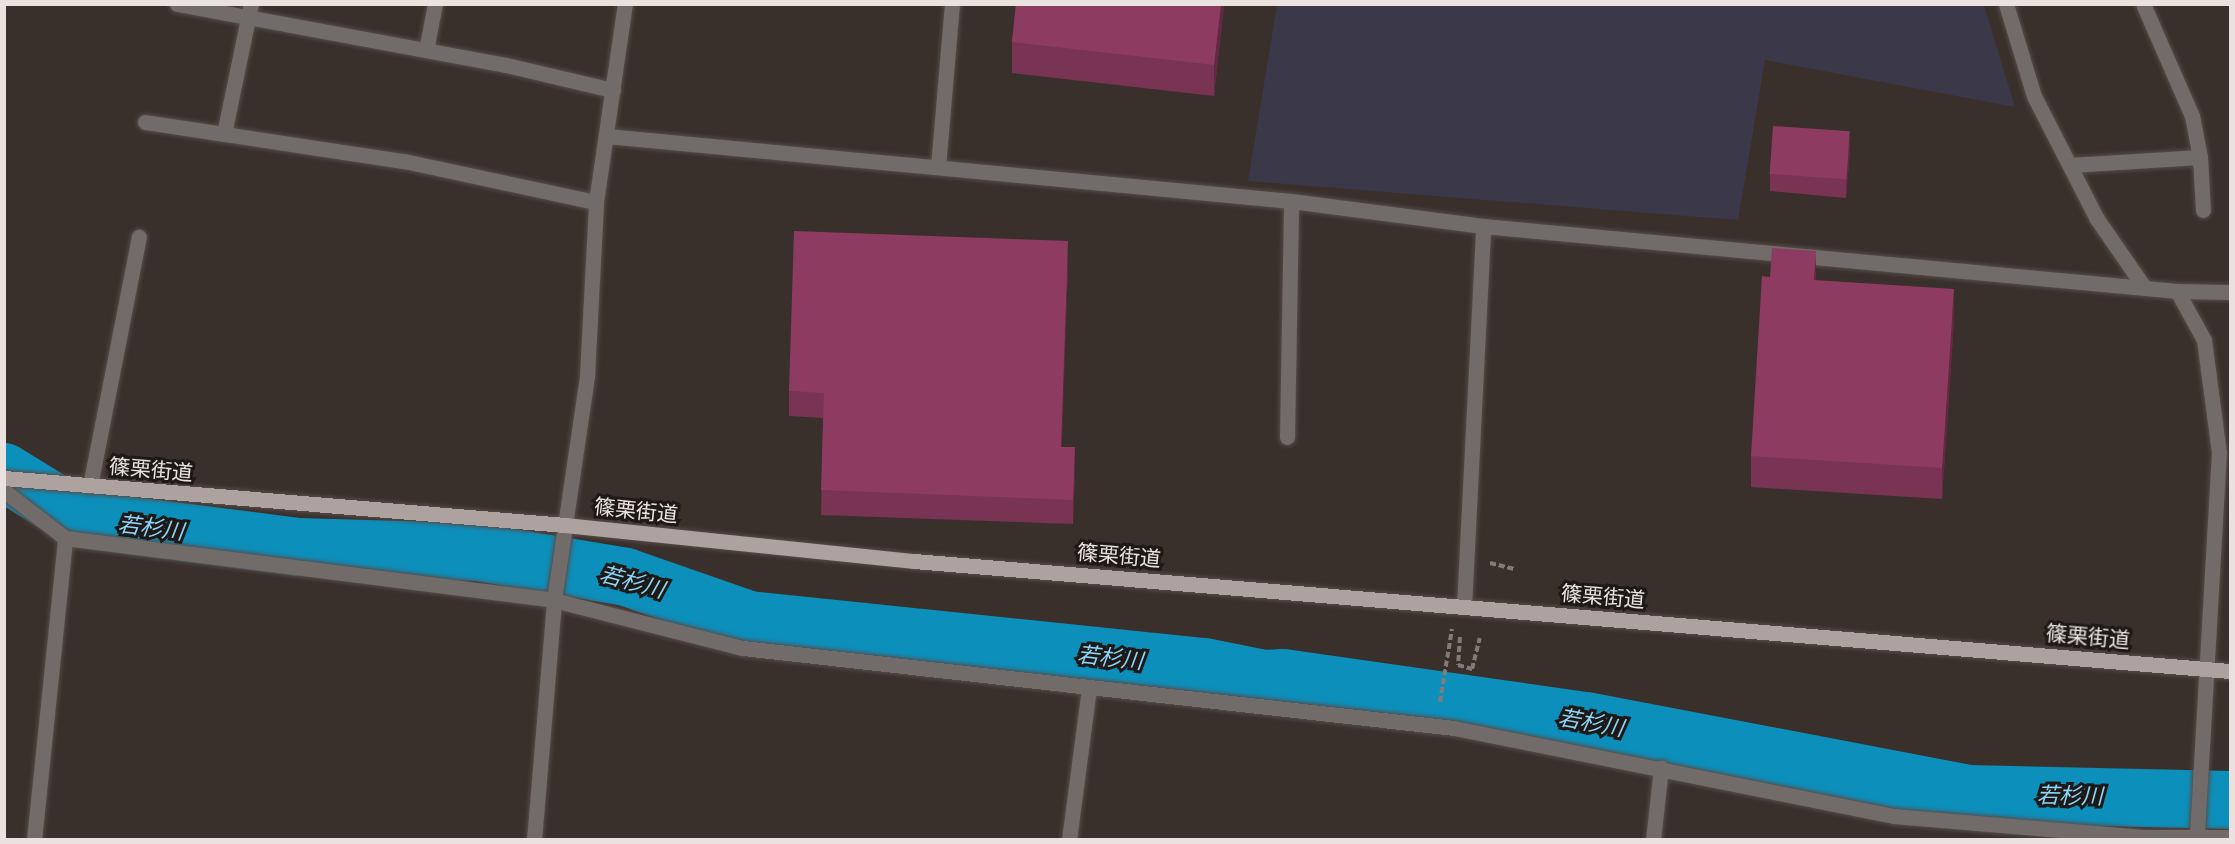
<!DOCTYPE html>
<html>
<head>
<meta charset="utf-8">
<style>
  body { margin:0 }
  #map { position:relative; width:2235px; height:844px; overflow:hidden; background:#3a302b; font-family:"PT Sans","Noto Sans JP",sans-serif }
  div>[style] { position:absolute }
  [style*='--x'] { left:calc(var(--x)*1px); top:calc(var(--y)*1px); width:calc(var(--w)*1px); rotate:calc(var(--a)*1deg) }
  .education>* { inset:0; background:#3a3849 }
  .river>* { height:58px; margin:-29px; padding:0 29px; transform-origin:29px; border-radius:29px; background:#0d8fbb }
  .path>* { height:4px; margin-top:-2px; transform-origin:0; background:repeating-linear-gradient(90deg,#837a76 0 6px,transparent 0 9px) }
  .roads { filter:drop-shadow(0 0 2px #564c48) drop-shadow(0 0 2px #564c48) }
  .minor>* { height:15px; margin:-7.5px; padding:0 7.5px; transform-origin:7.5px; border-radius:7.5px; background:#716b6a }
  .major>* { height:15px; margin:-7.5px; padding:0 7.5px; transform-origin:7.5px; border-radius:7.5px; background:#aea2a0 }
  .wall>* { inset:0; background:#793353 }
  .shaded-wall>* { inset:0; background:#632943 }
  .building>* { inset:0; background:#8d3b60; transform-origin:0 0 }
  span { translate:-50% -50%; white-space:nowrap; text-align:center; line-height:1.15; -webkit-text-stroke:6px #1e1917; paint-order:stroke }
  .street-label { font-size:21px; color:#e9e2df }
  .water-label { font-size:22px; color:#8bd6f9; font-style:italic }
  .frame { position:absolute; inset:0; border:6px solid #e9e2df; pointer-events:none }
</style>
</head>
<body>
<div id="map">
  <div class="education">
    <div style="clip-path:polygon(1277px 5px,1984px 5px,2015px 107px,1765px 60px,1738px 220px,1248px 181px)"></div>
  </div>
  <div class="river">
    <div style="--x:4;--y:472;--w:89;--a:31.7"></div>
    <div style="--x:80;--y:519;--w:220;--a:7.3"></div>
    <div style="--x:298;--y:547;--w:179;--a:1.6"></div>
    <div style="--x:477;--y:552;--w:151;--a:9.5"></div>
    <div style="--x:626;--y:577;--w:130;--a:19.3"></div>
    <div style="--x:749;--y:620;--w:457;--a:5.9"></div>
    <div style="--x:1204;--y:667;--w:61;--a:11.3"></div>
    <div style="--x:1264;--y:679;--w:19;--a:-3"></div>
    <div style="--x:1283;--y:678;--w:306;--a:8.1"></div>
    <div style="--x:1586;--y:721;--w:388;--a:10.8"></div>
    <div style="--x:1967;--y:794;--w:263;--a:1.3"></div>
  </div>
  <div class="path">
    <div style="--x:1490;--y:563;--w:25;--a:14"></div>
    <div style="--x:1460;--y:637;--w:28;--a:94"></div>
    <div style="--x:1458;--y:665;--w:15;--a:16"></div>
    <div style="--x:1472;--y:669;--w:32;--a:-76"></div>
    <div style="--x:1440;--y:702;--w:74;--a:-80.7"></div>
  </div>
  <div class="roads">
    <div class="minor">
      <div style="--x:177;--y:4;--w:335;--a:10.5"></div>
      <div style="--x:506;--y:65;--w:110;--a:13.2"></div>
      <div style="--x:2006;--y:4;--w:96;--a:73.1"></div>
      <div style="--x:2034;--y:96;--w:138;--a:62.9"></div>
      <div style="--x:2097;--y:219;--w:83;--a:55.3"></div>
      <div style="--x:426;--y:50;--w:47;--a:-78.9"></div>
      <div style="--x:145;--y:122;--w:262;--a:8.6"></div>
      <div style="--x:404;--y:161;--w:196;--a:12.1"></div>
      <div style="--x:224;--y:134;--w:133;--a:-78.3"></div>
      <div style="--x:607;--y:136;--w:687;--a:5.43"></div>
      <div style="--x:1291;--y:201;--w:194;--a:7.4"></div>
      <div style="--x:1483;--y:226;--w:697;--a:5.35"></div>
      <div style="--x:2177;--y:291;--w:53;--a:1.1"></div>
      <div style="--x:2200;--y:157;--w:53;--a:86.8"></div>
      <div style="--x:2070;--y:165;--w:130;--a:-3.5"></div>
      <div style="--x:2200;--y:157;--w:42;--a:-101"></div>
      <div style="--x:2192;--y:116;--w:122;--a:-113.6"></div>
      <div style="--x:938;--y:167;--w:164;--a:-85.1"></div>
      <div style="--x:2177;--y:291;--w:56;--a:61.1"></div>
      <div style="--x:2204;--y:340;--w:113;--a:82.4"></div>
      <div style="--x:2219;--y:452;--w:385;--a:93.3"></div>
      <div style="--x:1287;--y:437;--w:236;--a:-89"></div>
      <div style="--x:90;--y:486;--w:254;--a:-78.9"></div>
      <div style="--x:4;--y:491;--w:77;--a:37.6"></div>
      <div style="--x:65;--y:538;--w:493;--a:7.2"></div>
      <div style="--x:554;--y:600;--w:195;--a:14.3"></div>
      <div style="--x:743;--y:648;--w:715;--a:6.42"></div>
      <div style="--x:1454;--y:728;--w:448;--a:11.3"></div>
      <div style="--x:1893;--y:816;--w:252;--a:4.8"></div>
      <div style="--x:2144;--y:837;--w:86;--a:0"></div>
      <div style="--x:1464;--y:607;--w:381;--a:-87.1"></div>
      <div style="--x:34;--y:840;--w:304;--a:-84.1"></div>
      <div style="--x:534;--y:840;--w:241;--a:-85.2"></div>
      <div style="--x:554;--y:600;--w:226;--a:-81.6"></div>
      <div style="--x:587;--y:376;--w:174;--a:-87"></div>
      <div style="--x:596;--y:202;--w:200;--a:-81.7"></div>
      <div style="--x:1069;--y:840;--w:152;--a:-82.5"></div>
      <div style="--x:1653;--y:840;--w:73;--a:-83.7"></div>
    </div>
    <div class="major">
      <div style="--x:4;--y:478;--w:563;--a:4.79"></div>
      <div style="--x:565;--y:525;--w:351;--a:5.9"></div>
      <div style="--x:914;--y:561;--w:1321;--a:4.78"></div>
    </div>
  </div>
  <div class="wall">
    <div style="clip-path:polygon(1016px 4px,1224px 4px,1214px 96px,1012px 73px,1012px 42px)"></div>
    <div style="clip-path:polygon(1850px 150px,1846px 198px,1770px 191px,1770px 174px)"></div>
    <div style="clip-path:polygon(1068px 266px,1061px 447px,1075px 472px,1073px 524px,821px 515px,823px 418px,789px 416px,789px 391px)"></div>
    <div style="clip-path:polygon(1816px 280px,1954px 320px,1942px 499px,1751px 487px,1751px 456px)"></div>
  </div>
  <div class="shaded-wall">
    <div style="clip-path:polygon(1221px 4px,1224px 4px,1214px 96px,1214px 65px)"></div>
    <div style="clip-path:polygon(1850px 132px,1850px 150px,1846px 198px,1846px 180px)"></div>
    <div style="clip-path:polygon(1068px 241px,1068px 266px,1061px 472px,1061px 447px)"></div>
    <div style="clip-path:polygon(1816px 251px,1816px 281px,1814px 280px)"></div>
    <div style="clip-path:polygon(1954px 289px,1954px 320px,1942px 499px,1942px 468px)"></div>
    <div style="clip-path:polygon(1075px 447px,1075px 472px,1073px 524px,1073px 500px)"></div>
  </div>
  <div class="building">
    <div style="clip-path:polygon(1016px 4px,1221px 4px,1214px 65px,1012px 42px)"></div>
    <div style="left:1773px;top:126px;width:77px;height:48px;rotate:4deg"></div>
    <div style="clip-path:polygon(794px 231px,1068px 241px,1061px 447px,1075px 447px,1073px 500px,821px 490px,824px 393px,789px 391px)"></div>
    <div style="clip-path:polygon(1772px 248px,1816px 251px,1814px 280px,1954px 289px,1942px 468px,1751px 456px,1762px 276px,1770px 277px)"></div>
  </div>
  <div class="street-label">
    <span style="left:151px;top:470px;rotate:5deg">篠栗街道</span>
    <span style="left:636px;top:511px;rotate:6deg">篠栗街道</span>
    <span style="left:1119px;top:556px;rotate:5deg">篠栗街道</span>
    <span style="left:1603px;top:597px;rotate:5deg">篠栗街道</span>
    <span style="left:2088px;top:637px;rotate:5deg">篠栗街道</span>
  </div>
  <div class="water-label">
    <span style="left:151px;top:528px;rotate:7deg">若杉川</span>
    <span style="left:632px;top:582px;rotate:15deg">若杉川</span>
    <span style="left:1110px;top:658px;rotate:6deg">若杉川</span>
    <span style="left:1591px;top:723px;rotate:10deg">若杉川</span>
    <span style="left:2070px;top:796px;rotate:1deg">若杉川</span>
  </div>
  <div class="frame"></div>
</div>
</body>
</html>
